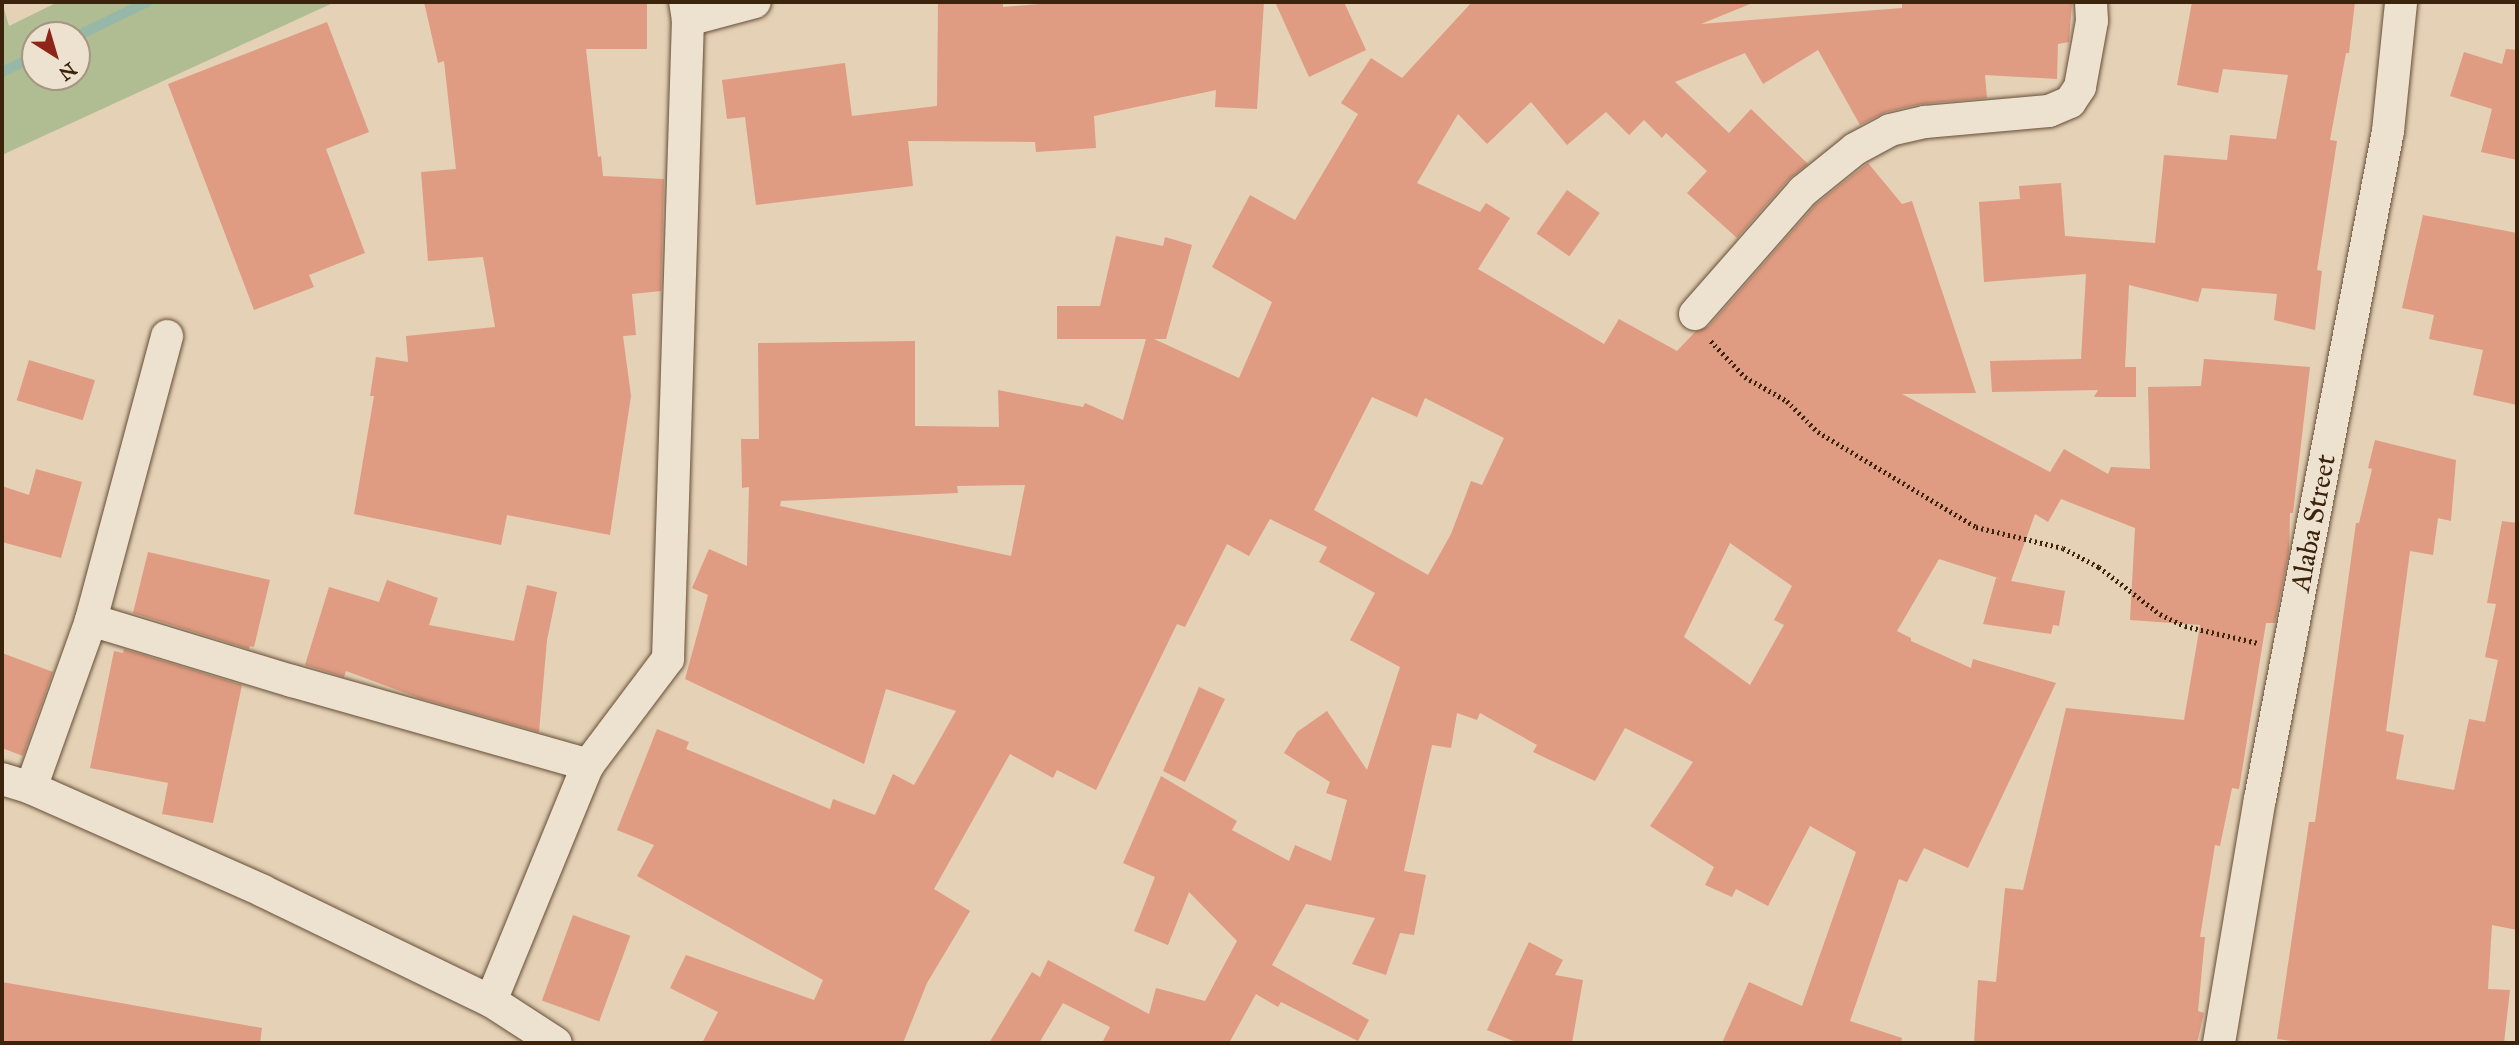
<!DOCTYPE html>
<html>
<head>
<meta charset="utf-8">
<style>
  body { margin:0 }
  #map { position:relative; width:2519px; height:1045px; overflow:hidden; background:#e4d1b6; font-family:"IM FELL Great Primer",serif }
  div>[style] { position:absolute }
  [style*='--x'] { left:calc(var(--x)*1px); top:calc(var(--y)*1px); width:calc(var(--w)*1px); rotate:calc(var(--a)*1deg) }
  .green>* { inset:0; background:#b0bc91 }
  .stream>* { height:10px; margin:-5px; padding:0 5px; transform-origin:5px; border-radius:5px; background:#97b8a8 }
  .building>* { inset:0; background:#df9c82; transform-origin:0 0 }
  .path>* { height:4.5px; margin-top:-2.25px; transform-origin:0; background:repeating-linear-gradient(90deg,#3c230b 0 2px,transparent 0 5.5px) }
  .roads { filter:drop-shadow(0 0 2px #664e36) drop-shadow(0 0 2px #664e36) }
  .street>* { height:32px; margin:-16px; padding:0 16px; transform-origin:16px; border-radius:16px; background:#ede1d0 }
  span { translate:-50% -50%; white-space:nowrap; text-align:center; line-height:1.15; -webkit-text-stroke:6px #ede1d0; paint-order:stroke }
  .street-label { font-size:28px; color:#3c230b }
  .frame { position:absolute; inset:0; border:4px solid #3c230b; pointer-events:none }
  .north { position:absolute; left:21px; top:21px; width:70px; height:70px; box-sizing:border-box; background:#ede1d0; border:2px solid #a69581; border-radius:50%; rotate:143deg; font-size:19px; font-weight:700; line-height:28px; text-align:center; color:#3c230b }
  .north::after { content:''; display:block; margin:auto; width:24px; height:32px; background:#8f2418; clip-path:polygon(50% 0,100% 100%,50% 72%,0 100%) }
</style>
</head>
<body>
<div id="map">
  <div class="green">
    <div style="clip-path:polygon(evenodd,2px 2px,9px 26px,58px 2px,335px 2px,2px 155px,2px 2px,35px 35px,77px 35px,77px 77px,35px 77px,35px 35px)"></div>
  </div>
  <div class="stream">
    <div style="--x:77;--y:36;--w:78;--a:-25.9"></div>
    <div style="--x:2;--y:72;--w:37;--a:-26"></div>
  </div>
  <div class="building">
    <div style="clip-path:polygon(424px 2px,647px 2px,647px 49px,586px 49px,598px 157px,601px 156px,603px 176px,664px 179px,661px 291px,632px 294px,636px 335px,623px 336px,631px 396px,610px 535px,507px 515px,501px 545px,354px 514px,374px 396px,370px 396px,376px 357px,408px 362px,406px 336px,495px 327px,483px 257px,428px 261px,421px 172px,456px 169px,444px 61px,438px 63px)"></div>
    <div style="clip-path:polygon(938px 2px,1003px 2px,1003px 7px,1063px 2px,1264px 2px,1257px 109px,1215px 107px,1216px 90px,1094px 116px,1096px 148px,1036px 152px,1035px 142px,908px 141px,913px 186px,756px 205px,745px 117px,727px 119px,722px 80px,845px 63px,852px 116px,937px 106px)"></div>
    <div style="clip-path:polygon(1275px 2px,1344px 2px,1366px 50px,1309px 77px)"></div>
    <div style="clip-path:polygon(evenodd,1472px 2px,1755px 2px,1701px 24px,1902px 8px,1902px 2px,2072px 2px,2069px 42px,2058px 44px,2057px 79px,1985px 75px,1987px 98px,1921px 104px,1886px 112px,1860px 125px,1818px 50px,1763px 84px,1745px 53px,1675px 82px,1729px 133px,1751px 109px,1808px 164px,1789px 179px,1737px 238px,1687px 193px,1707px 171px,1666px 133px,1662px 138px,1644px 120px,1629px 135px,1606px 112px,1567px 145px,1531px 102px,1487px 144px,1458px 114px,1417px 183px,1480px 212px,1486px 203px,1510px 218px,1478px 269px,1604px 344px,1619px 319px,1677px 351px,1695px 332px,1709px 326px,1816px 204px,1868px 163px,1902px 204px,1912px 201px,1976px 393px,1902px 394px,2050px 472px,2064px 449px,2108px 474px,2111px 467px,2150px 469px,2148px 387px,2201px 386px,2204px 359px,2310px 367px,2293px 513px,2290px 513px,2289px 551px,2275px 623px,2266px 623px,2239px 789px,2232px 788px,2220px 846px,2215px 845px,2200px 937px,2205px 937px,2198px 1011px,2204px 1013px,2197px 1043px,1974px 1043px,1978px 980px,1996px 982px,2005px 888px,2023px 890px,2066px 708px,2184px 720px,2200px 625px,2130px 620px,2135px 528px,2061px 499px,2048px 522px,2035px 514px,2011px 581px,2065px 591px,2059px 626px,2053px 625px,2051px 634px,1983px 624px,1996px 578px,2001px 579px,1939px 559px,1897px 631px,1911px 638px,1911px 641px,1971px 668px,1973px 659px,2056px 683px,1968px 868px,1924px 848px,1907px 882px,1899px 879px,1850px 1021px,1902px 1038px,1901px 1043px,1722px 1043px,1749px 982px,1802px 1006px,1856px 852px,1810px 826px,1768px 906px,1736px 889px,1732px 897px,1705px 885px,1714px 867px,1650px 826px,1693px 762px,1625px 728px,1595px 781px,1533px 752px,1537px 745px,1480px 713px,1477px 720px,1457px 713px,1451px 748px,1432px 745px,1404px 871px,1426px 875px,1414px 935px,1400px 933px,1386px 975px,1352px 964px,1375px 918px,1306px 904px,1272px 965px,1369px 1020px,1358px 1041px,1281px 1002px,1278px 1007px,1256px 994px,1229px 1043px,1102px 1043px,1110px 1027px,1063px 1003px,1039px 1043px,989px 1043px,1032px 972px,1040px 977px,1048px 960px,1149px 1014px,1156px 988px,1205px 1001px,1237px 941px,1189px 892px,1168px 945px,1134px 931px,1155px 877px,1123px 863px,1161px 776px,1237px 821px,1232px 830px,1289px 861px,1295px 845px,1331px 861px,1347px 800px,1326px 793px,1330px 782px,1284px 753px,1297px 732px,1327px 711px,1367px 770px,1400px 667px,1350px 640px,1375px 593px,1319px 562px,1327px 547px,1270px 519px,1249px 556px,1227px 544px,1185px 627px,1177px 624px,1096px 790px,1057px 770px,1053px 778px,1010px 754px,934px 889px,970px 911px,927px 983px,903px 1043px,702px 1043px,718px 1012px,670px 988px,686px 955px,814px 1000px,823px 980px,637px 876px,654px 845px,617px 830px,657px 729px,689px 742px,686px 749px,830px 809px,833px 799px,875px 815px,893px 774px,914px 785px,956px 711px,886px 689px,864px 764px,685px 679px,708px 595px,692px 588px,709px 549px,747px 566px,749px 487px,742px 488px,741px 439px,759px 439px,758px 343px,915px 341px,915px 426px,999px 427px,998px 390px,1083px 407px,1085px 403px,1123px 420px,1146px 339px,1057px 339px,1057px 306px,1100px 306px,1116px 236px,1163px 246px,1165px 237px,1192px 245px,1166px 339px,1154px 339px,1239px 378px,1272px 302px,1212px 267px,1250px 195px,1295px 220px,1358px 114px,1341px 103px,1371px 58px,1402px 78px,1472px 2px,1372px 397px,1417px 417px,1425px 398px,1504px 438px,1482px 485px,1471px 481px,1451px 534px,1428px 575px,1314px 510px,1372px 397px,1472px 2px,1025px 485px,1011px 556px,780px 506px,781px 501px,958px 493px,957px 486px,1025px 485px,1472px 2px,1730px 543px,1792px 586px,1774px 620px,1784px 625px,1750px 685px,1684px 637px,1730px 543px)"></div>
    <div style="clip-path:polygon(2192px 2px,2355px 2px,2349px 53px,2346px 53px,2330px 140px,2337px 141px,2317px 270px,2322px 271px,2315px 330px,2274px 320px,2277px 294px,2202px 288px,2198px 302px,2129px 285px,2125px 367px,2136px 367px,2136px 397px,2094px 397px,2098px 390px,1992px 392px,1990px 361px,2081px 359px,2086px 274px,1984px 282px,1979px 202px,2020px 199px,2019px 186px,2061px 183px,2065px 236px,2155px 243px,2164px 155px,2227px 160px,2230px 135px,2276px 139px,2288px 75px,2223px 69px,2218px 93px,2177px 85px)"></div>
    <div style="clip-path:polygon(327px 22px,369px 132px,326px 149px,365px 253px,309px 275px,314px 287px,254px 310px,168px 84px)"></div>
    <div style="clip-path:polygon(2506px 49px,2517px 50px,2517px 160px,2481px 152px,2492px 109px,2450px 96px,2464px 52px,2502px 64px)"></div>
    <div style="left:1567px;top:190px;width:40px;height:53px;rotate:35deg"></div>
    <div style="clip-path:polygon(2423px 215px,2517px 233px,2517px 405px,2473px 395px,2483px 350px,2429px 339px,2434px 315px,2402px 308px)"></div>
    <div style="left:29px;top:360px;width:69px;height:42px;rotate:17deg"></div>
    <div style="clip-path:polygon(2375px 440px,2456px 460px,2451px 521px,2438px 518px,2433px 555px,2410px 551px,2386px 731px,2404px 735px,2396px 779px,2454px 790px,2469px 719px,2485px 722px,2498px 660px,2485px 657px,2496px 604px,2487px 603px,2502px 521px,2517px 523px,2517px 930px,2492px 925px,2488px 989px,2510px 990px,2504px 1043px,2309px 1043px,2277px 1039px,2309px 822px,2315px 822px,2356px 523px,2359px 523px,2372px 469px,2368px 468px)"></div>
    <div style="clip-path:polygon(36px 469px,82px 482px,61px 558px,2px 542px,2px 486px,29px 495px)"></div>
    <div style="clip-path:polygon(148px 552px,270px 580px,254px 647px,250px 646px,249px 649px,133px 613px)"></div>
    <div style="clip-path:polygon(387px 580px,438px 598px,429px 625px,514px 641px,527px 585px,557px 592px,547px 640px,539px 732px,419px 698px,346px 671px,344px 677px,305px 665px,329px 587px,379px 602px)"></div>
    <div style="clip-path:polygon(124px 649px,242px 685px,213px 823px,162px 814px,168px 783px,90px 768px,114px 651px,123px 653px)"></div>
    <div style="clip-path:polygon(2px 653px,53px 672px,23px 756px,2px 748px)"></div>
    <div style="clip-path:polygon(1199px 687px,1225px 699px,1185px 782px,1163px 771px)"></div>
    <div style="left:573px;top:915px;width:61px;height:91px;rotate:20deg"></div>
    <div style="clip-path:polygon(1529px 942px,1563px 960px,1555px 975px,1583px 980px,1572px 1043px,1518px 1043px,1487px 1030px)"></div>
    <div style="clip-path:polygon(2px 982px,262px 1028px,260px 1043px,2px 1043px)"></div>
  </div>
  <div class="path">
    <div style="--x:1711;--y:341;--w:50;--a:46.6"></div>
    <div style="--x:1745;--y:377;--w:48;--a:29.7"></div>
    <div style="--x:1787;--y:401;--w:44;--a:45"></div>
    <div style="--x:1818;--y:432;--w:184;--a:31"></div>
    <div style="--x:1976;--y:527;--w:89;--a:13.6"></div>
    <div style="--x:2063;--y:548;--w:41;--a:27.8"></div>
    <div style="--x:2099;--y:567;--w:77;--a:37.6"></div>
    <div style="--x:2160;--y:614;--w:28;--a:26"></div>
    <div style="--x:2185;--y:626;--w:75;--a:13.1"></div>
  </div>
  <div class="roads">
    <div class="street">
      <div style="--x:688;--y:20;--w:69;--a:-15"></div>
      <div style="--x:1695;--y:314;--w:164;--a:-48.7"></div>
      <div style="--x:1803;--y:191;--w:67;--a:-38.9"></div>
      <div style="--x:1855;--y:149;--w:40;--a:-28"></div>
      <div style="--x:1890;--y:130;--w:36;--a:-13"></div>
      <div style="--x:1925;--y:122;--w:124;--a:-5.1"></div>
      <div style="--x:2049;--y:111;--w:23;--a:-23"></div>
      <div style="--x:2070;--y:102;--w:18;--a:-56"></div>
      <div style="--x:2080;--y:87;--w:67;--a:-79.7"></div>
      <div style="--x:2092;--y:21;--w:19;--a:-93"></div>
      <div style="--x:91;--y:620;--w:210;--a:16.9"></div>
      <div style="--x:292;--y:681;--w:308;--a:15.8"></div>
      <div style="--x:2;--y:779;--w:30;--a:17"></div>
      <div style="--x:31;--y:788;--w:254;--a:23.9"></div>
      <div style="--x:263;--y:891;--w:253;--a:25.8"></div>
      <div style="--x:491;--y:1001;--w:77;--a:32.9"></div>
      <div style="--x:31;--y:788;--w:178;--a:-70.3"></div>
      <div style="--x:91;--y:620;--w:294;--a:-75"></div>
      <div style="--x:491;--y:1001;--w:255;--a:-67.7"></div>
      <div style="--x:588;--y:765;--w:133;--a:-53"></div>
      <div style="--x:668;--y:659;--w:639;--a:-88.21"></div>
      <div style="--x:688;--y:20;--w:18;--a:-99"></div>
      <div style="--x:2219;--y:1043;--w:247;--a:-80.5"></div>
      <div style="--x:2260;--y:799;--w:680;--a:-79.15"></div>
      <div style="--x:2388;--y:131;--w:130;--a:-84.2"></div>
    </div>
  </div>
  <div class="street-label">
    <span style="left:2313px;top:523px;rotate:-79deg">Alaba Street</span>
  </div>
  <div class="frame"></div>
  <div class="north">N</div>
</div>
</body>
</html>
